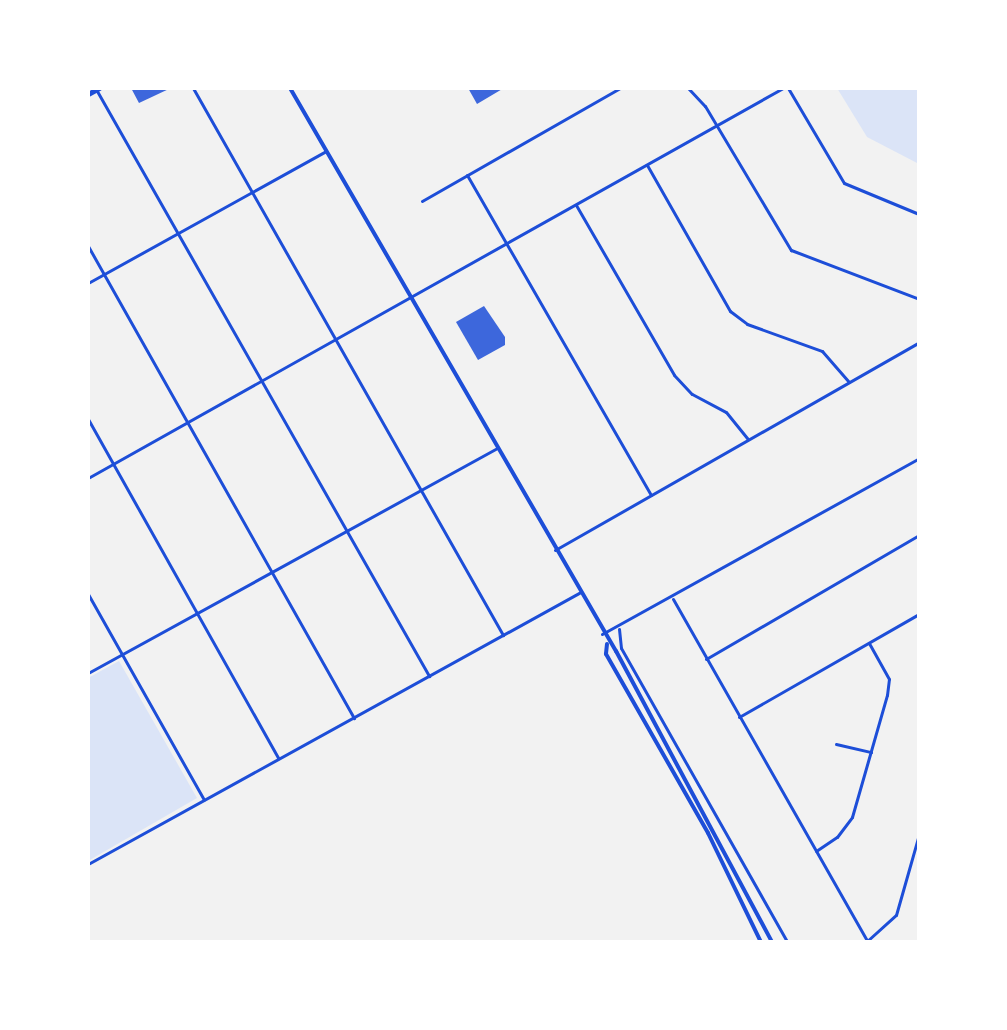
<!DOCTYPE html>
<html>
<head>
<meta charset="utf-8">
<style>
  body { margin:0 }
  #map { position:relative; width:1007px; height:1030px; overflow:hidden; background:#f2f2f2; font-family:Georgia,serif }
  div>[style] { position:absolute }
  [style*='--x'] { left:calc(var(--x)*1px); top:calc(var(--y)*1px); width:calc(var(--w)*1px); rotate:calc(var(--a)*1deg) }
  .green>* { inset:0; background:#dbe4f7 }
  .building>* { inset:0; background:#3d67dc }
  .minor>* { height:3px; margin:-1.5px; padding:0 1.5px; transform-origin:1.5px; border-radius:1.5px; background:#1d4ed8 }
  .secondary>* { height:4px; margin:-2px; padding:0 2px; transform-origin:2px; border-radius:2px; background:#1d4ed8 }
  .primary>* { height:5px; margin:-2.5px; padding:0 2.5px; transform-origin:2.5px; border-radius:2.5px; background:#1d4ed8 }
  span { translate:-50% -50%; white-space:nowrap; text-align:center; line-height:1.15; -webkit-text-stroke:7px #fff; paint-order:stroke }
  .frame { position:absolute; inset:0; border:90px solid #fff; pointer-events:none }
</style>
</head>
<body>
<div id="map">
  <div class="green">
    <div style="clip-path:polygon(837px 88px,919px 88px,919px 164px,867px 137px)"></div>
    <div style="clip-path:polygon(119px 661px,197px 798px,88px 861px,88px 678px)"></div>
  </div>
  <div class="building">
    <div style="clip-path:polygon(131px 88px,171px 88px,139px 103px)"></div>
    <div style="clip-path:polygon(468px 88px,504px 88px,477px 104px)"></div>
    <div style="clip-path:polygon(484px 306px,505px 337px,505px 345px,478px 360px,456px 322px)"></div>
  </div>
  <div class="minor">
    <div style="--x:193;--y:88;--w:629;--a:60.46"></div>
    <div style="--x:688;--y:88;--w:25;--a:47"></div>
    <div style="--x:705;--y:106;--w:168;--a:59.2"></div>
    <div style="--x:791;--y:250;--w:137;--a:20.9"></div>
    <div style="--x:788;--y:88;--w:110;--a:59.5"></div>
    <div style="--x:844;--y:183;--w:81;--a:22.5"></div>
    <div style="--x:97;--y:91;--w:673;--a:60.42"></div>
    <div style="--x:647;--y:165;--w:168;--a:60.4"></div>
    <div style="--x:730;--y:311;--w:21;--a:37"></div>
    <div style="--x:747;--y:324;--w:80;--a:19.8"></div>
    <div style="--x:822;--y:351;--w:41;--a:48.9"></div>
    <div style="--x:467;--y:175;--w:369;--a:60.1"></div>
    <div style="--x:422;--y:201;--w:228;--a:-29.7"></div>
    <div style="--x:576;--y:205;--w:196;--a:60"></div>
    <div style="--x:674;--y:375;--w:26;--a:47"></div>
    <div style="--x:692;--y:394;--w:38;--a:28"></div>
    <div style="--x:726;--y:412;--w:35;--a:51"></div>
    <div style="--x:88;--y:246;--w:542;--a:60.6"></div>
    <div style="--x:88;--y:283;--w:272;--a:-29"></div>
    <div style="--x:88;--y:419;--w:389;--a:60.7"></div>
    <div style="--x:88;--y:478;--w:797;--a:-29.3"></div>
    <div style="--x:555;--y:550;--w:419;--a:-29.7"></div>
    <div style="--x:88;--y:594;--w:236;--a:60.6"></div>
    <div style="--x:673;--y:599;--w:393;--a:60.4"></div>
    <div style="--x:619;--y:629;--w:19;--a:84"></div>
    <div style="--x:621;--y:648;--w:338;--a:60.5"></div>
    <div style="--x:602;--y:634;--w:363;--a:-29"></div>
    <div style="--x:706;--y:659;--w:246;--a:-30.2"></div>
    <div style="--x:88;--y:673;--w:467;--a:-28.8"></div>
    <div style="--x:739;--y:717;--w:207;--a:-29.8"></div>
    <div style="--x:836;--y:744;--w:36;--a:13"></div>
    <div style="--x:816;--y:851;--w:25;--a:-34"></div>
    <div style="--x:837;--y:837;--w:25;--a:-53"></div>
    <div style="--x:852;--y:817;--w:127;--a:-74"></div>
    <div style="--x:887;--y:695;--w:16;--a:-83"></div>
    <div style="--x:889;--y:679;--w:41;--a:-119.1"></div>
    <div style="--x:88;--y:864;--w:561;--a:-28.9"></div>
    <div style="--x:866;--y:942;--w:40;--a:-42"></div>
    <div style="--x:896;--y:915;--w:84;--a:-74.1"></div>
  </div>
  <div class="secondary">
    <div style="--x:290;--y:88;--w:651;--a:59.93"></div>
    <div style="--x:616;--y:651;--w:330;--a:61.8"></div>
    <div style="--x:607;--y:644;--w:10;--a:96"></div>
    <div style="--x:606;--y:654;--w:206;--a:60.3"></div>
    <div style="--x:708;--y:833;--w:121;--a:64.1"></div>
  </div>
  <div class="primary">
    <div style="--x:88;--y:94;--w:13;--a:-29"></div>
  </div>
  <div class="frame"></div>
</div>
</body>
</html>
